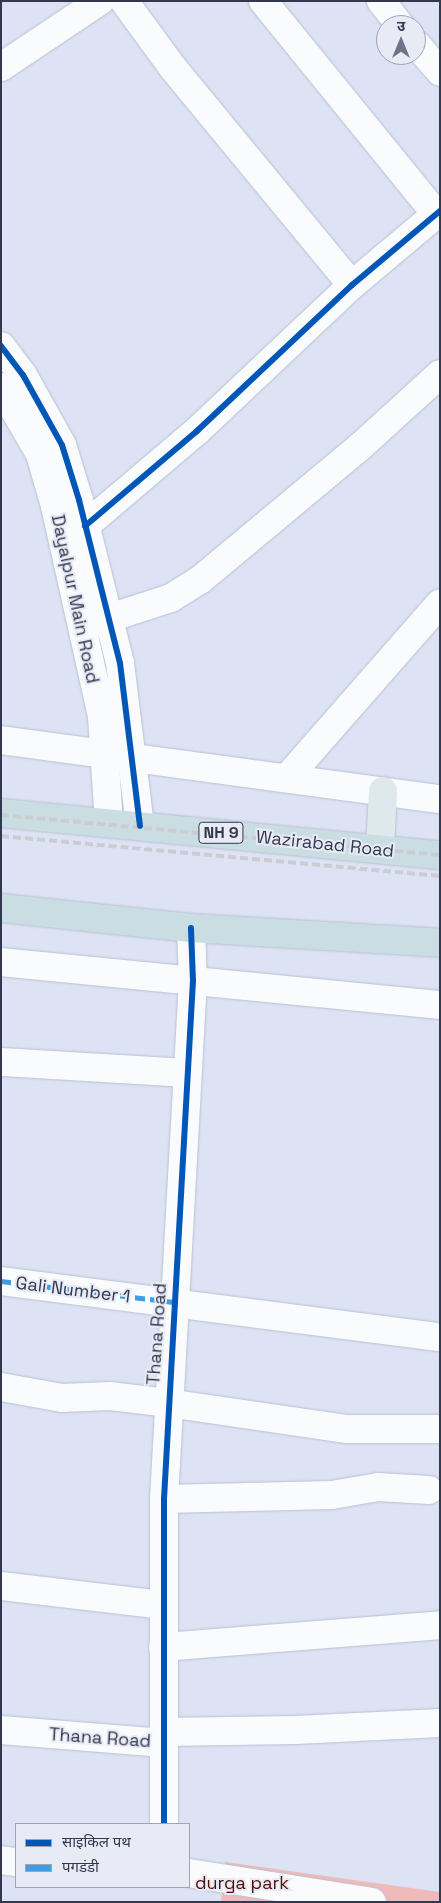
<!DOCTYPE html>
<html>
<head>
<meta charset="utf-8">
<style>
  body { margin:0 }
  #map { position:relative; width:441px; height:1903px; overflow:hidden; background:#dde3f4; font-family:"Space Grotesk","Noto Sans Devanagari",sans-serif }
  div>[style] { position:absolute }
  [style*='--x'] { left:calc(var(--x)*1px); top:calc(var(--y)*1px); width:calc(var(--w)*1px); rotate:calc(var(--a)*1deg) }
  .green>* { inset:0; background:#efbbba }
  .roads { filter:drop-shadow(0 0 1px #bac0d1) drop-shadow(0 0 1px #bac0d1) }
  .minor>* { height:28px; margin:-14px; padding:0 14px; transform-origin:14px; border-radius:14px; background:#fafbfd }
  .major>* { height:28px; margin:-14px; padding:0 14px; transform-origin:14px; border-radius:14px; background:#dee9ed }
  .highway>* { height:28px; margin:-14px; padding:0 14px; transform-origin:14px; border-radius:14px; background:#cadde3 }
  .rail>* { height:4px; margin-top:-2px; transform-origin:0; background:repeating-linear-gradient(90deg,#cbcdd3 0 8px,transparent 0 12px) }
  .quiet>* { height:5px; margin-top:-2.5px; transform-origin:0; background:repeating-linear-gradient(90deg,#3e9ee4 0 10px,transparent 0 15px) }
  .cycleway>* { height:6px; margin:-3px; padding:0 3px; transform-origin:3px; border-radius:3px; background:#0057b8 }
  span { translate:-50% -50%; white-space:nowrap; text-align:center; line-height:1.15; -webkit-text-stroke:4px #e8ebf6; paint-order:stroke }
  .shield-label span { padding:1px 4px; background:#e8ebf6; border:1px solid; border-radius:4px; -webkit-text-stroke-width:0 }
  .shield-label { font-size:16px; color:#32384d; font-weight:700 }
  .street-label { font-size:18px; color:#32384d }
  .park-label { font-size:18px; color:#501008 }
  .frame { position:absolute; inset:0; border:2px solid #32384d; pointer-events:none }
  .legend { position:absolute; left:15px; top:1823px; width:175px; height:65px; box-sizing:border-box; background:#e8ebf6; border:1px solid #9fa3b2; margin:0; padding:6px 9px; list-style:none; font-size:15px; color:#32384d }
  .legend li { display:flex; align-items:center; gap:10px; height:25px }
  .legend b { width:25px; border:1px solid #9fa3b2 }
  .north { position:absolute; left:376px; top:15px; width:50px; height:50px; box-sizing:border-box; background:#e8ebf6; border:1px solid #9fa3b2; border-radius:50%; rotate:0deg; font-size:14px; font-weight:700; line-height:20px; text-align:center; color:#32384d }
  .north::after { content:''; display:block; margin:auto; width:18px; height:22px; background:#6e7487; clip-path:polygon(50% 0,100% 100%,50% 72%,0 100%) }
</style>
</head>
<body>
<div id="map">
  <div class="green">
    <div style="clip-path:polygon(225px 1862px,440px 1892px,440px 1902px,221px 1902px)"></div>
  </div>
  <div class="roads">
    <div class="minor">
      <div style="--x:124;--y:1;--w:83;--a:53.8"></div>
      <div style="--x:173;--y:68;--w:281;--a:50.5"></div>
      <div style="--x:263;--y:1;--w:274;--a:50.9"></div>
      <div style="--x:381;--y:1;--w:31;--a:52"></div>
      <div style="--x:416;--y:44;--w:37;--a:49"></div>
      <div style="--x:1;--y:67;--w:119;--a:-33.7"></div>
      <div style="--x:1;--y:346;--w:36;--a:53"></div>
      <div style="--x:23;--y:375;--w:80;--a:60.9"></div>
      <div style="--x:62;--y:445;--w:58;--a:72.8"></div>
      <div style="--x:79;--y:500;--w:168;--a:75.9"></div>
      <div style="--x:120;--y:663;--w:164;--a:83"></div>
      <div style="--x:1;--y:387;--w:78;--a:59.8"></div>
      <div style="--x:40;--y:454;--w:54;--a:73.9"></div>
      <div style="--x:55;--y:506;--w:215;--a:77.4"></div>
      <div style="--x:102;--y:716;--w:107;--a:86.3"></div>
      <div style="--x:85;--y:526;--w:147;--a:-40.3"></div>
      <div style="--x:197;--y:431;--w:213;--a:-43.3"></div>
      <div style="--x:352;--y:285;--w:115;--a:-40.1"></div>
      <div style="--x:91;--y:624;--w:84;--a:-18"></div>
      <div style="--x:171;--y:598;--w:34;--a:-32"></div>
      <div style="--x:200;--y:580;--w:211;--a:-39.8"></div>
      <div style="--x:362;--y:445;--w:105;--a:-42.3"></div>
      <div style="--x:1;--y:740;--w:443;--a:7.7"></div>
      <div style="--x:287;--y:778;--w:232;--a:-48.8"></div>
      <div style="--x:1;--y:962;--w:441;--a:5.6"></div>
      <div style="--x:1;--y:1062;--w:185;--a:3.4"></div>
      <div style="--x:1;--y:1281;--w:443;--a:7.3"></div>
      <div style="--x:1;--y:1387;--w:62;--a:10.2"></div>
      <div style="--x:62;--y:1398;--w:48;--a:-2.4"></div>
      <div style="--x:110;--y:1396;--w:58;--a:6.9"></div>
      <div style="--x:168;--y:1403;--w:181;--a:8.3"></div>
      <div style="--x:347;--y:1429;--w:93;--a:0"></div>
      <div style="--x:164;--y:1499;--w:168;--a:-1.4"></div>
      <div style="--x:332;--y:1495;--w:47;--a:-9.9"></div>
      <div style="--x:378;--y:1487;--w:51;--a:3.4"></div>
      <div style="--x:1;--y:1586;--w:163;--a:6.7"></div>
      <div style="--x:163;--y:1647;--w:278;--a:-4.5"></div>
      <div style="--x:1;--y:1730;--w:163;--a:4.6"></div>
      <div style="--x:163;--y:1732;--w:132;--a:-0.9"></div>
      <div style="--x:295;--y:1730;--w:145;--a:-2.8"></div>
      <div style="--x:164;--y:1824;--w:325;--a:-90"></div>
      <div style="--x:164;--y:1499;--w:519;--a:-86.8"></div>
      <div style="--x:193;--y:981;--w:53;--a:-92.2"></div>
      <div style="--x:1;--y:1860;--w:15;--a:8"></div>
      <div style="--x:189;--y:1873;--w:185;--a:9"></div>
    </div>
    <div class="major">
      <div style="--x:380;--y:849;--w:58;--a:-87"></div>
    </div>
    <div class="highway">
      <div style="--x:1;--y:813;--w:441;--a:5.5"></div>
      <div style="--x:1;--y:908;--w:191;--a:6"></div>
      <div style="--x:191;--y:928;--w:249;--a:3.4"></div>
    </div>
  </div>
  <div class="rail">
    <div style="--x:1;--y:815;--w:441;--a:5.2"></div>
    <div style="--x:1;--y:836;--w:441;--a:5.2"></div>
  </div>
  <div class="quiet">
    <div style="--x:1;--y:1281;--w:174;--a:6.9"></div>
  </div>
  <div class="cycleway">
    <div style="--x:1;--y:346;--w:36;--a:53"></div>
    <div style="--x:23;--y:375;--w:80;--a:60.9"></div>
    <div style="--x:62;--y:445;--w:58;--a:72.8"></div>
    <div style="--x:79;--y:500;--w:168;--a:75.9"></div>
    <div style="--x:120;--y:663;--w:164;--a:83"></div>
    <div style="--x:85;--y:526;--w:147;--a:-40.3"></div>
    <div style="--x:197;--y:431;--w:213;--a:-43.3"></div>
    <div style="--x:352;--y:285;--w:115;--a:-40.1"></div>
    <div style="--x:164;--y:1824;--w:325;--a:-90"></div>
    <div style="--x:164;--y:1499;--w:519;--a:-86.8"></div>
    <div style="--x:193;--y:981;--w:53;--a:-92.2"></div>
  </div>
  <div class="shield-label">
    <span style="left:221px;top:833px">NH 9</span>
  </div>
  <div class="street-label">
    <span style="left:75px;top:599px;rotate:78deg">Dayalpur Main Road</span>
    <span style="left:325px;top:844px;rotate:6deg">Wazirabad Road</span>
    <span style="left:73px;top:1290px;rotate:7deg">Gali Number 1</span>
    <span style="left:157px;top:1334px;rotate:-86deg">Thana Road</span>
    <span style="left:100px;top:1738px;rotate:4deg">Thana Road</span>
  </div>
  <div class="park-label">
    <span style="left:242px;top:1883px">durga park</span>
  </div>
  <div class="frame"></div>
  <ul class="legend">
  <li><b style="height:6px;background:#0057b8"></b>साइकिल पथ</li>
  <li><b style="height:6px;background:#3e9ee4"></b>पगडंडी</li>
  </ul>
  <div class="north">उ</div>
</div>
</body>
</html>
